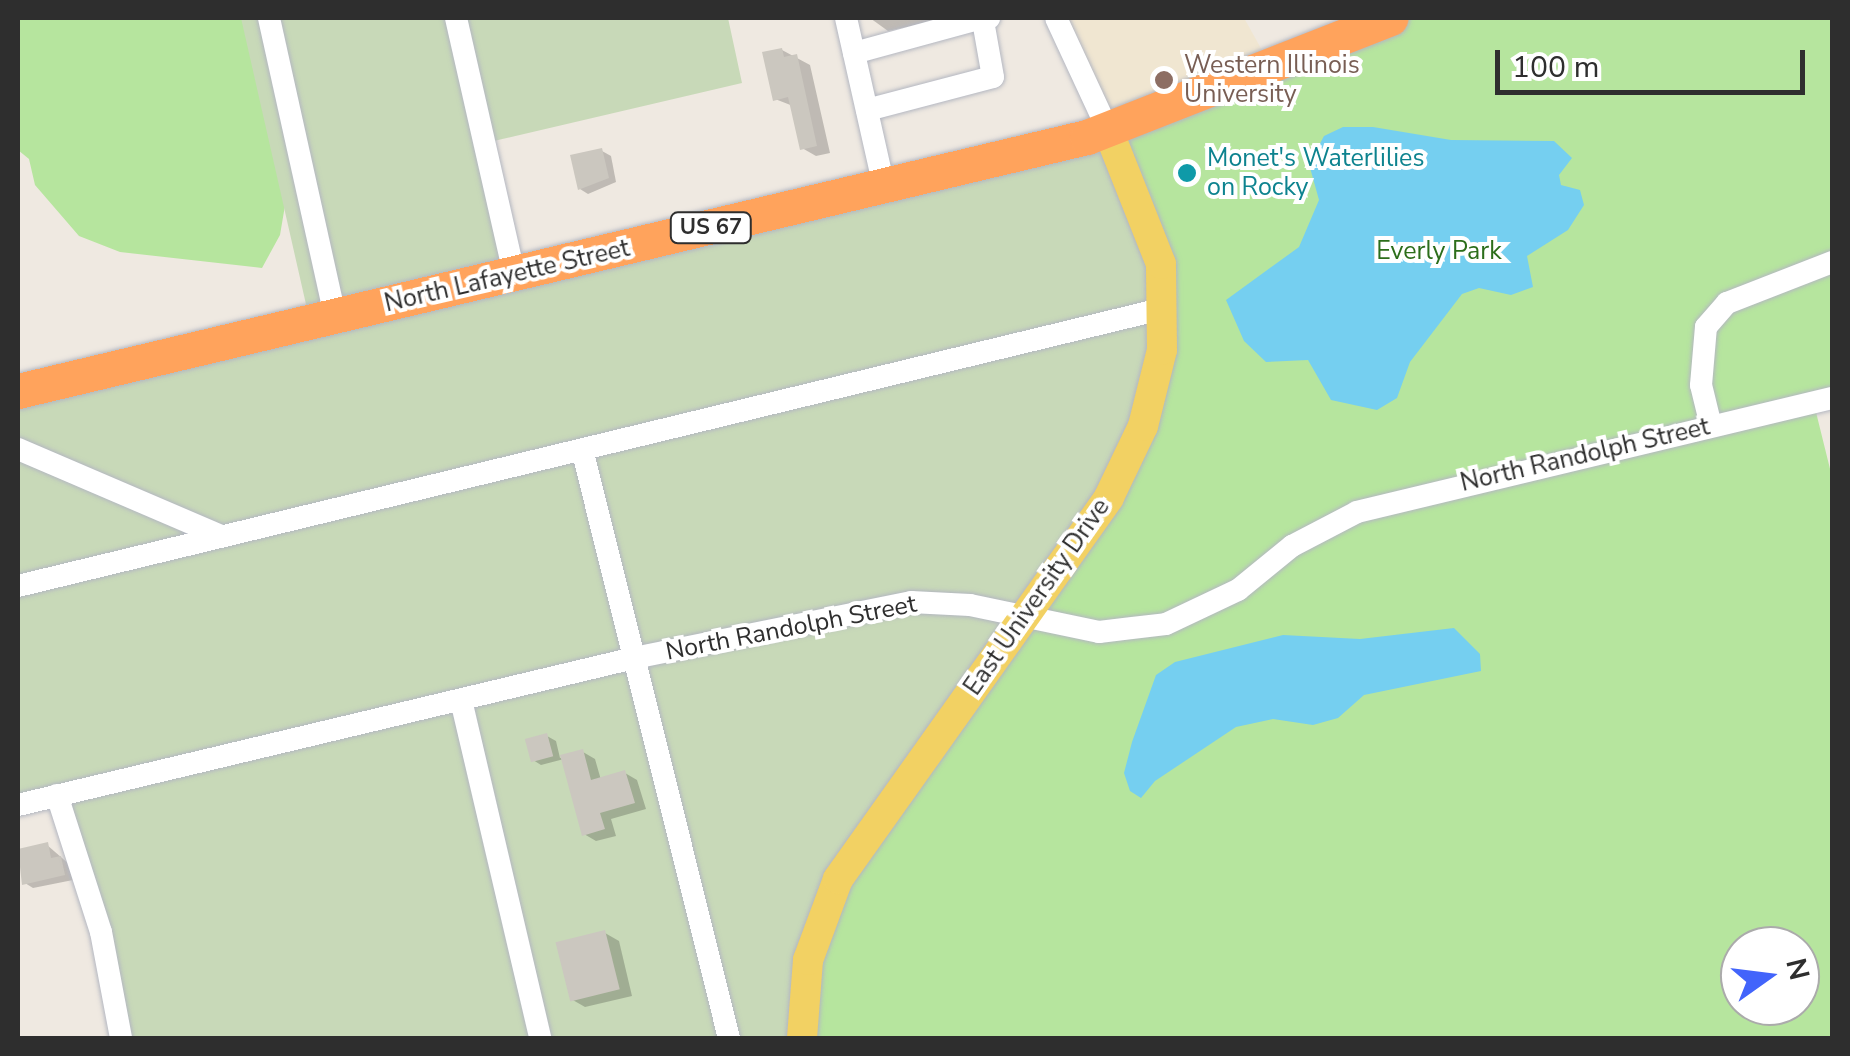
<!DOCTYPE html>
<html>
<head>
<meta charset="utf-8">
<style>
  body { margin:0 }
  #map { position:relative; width:1850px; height:1056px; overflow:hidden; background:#efe9e1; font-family:"Nunito Sans",sans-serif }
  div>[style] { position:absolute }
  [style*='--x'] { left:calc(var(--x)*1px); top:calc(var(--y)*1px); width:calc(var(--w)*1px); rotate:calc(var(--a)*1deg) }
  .education>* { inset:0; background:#f0e6d1 }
  .green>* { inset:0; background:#b6e59e }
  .cemetery>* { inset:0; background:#c8d9b8 }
  .water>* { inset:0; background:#75cff0 }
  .shadow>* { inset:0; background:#0003 }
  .building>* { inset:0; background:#cbc7bf; transform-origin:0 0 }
  .roads { filter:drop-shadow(0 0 2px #b4b7c1) drop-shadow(0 0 2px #b4b7c1) }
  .minor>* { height:22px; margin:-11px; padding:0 11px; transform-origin:11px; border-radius:11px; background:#fff }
  .major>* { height:30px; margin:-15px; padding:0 15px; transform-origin:15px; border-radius:15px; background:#f2d163 }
  .highway>* { height:35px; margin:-17.5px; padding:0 17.5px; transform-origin:17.5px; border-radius:17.5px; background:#ffa35c }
  .dots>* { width:28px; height:28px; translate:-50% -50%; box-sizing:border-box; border:5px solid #fff; border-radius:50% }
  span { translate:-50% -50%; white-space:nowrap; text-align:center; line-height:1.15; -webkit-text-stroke:8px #fff; paint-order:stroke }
  .shield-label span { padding:2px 8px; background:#fff; border:2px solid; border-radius:8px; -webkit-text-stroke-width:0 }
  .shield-label { font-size:22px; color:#2e2e2e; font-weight:700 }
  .education-label { font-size:25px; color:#785e54 }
  .left { translate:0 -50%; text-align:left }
  .culture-label { font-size:25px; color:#0d838f }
  .park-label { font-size:25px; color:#2c6e1b }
  .street-label { font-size:25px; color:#2e2e2e }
  .frame { position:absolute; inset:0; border:20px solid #2e2e2e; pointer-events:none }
  .north { position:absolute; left:1720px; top:926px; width:100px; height:100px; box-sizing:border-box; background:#fff; border:2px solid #ababab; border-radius:50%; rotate:76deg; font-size:28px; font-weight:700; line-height:40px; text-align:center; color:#2e2e2e }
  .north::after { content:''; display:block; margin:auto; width:35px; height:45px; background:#4264fb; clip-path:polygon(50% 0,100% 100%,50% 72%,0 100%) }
  .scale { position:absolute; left:1495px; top:50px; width:310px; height:45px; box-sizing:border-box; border:5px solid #2e2e2e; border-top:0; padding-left:12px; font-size:30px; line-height:35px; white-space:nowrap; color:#2e2e2e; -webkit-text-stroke:8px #fff; paint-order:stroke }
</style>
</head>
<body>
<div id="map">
  <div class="education">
    <div style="clip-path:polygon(1056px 18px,1244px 18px,1272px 68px,1108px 130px)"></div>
  </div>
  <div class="green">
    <div style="clip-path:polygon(18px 18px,259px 18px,291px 170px,280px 235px,262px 268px,120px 252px,79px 236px,35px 185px,29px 159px,18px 150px)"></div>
    <div style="clip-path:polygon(evenodd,1390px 18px,1832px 18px,1832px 399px,1814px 404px,1832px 477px,1832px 1038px,802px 1038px,802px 1013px,1108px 130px,1390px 18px,1740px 946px,1800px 946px,1800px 1006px,1740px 1006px,1740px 946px)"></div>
  </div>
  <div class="cemetery">
    <div style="clip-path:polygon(241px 18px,728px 18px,742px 83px,485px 143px,514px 274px,1108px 130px,1161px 264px,1143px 426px,838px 879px,802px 1038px,121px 1038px,57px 796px,18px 805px,18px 391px,310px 322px)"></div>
  </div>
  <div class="water">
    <div style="clip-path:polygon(1373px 127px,1451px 140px,1554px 141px,1572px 158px,1559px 175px,1561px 185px,1580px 190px,1584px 205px,1568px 230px,1527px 256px,1533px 287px,1511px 295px,1479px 288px,1462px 294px,1410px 362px,1397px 398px,1377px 410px,1331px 400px,1308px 360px,1266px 362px,1244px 341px,1226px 300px,1299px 247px,1319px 200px,1309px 164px,1324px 136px,1343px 127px)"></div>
    <div style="clip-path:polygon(1454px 628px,1480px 654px,1481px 671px,1364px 695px,1338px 718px,1313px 725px,1273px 719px,1236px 727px,1155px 781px,1141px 798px,1130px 791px,1124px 773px,1132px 742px,1156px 675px,1175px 662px,1283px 635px,1360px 639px)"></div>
  </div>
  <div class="shadow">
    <div style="clip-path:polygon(870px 18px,947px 18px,888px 31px)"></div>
    <div style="clip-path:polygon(782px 50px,810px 65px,830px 153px,816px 156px,802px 148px,793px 106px,775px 99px)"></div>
    <div style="clip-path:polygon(602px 151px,611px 156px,616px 182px,588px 194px,580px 189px)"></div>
    <div style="clip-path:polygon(547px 736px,556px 741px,560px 758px,583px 752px,595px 759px,601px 780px,625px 773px,637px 780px,646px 809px,611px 819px,616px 836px,596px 841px,584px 834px,564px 759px,541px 765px,533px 760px)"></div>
    <div style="clip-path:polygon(47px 845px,69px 864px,73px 880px,33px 888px,25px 883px,18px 851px)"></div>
    <div style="clip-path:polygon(605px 933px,619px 941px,632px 996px,585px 1007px,571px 999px)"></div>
  </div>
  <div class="building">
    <div style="clip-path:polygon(782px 48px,784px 57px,797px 54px,817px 146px,800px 150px,788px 97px,773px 101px,762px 52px)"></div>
    <div style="clip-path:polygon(602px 148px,609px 178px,578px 190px,570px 155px)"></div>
    <div style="left:547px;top:733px;width:24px;height:23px;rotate:75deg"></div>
    <div style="clip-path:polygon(583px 749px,591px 780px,625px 770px,635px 803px,600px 813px,605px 829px,582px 836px,560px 755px)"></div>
    <div style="clip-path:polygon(48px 842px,51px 858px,61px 856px,65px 875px,22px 885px,18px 849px)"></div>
    <div style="left:605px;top:930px;width:61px;height:51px;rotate:76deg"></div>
  </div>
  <div class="roads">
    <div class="minor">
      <div style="--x:269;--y:18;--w:305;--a:77.5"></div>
      <div style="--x:456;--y:18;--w:262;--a:77.2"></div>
      <div style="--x:846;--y:18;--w:173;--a:77.3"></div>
      <div style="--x:1056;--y:18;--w:123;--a:65.1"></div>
      <div style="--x:854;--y:53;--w:133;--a:-15.3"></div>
      <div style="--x:867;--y:110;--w:130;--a:-14.7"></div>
      <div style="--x:993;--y:77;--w:57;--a:-100.1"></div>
      <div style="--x:983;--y:21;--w:7;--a:-27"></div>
      <div style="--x:1711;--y:426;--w:42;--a:-103.7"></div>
      <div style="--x:1701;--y:385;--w:58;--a:-85.1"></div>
      <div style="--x:1706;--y:327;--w:32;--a:-49"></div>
      <div style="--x:1727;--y:303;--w:113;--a:-21.3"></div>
      <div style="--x:18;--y:449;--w:221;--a:23.2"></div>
      <div style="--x:583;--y:453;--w:603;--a:75.99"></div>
      <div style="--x:18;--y:586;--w:1180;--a:-13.62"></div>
      <div style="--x:461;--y:700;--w:347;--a:76.8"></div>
      <div style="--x:57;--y:795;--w:144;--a:72.2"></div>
      <div style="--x:101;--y:932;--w:108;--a:79.3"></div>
      <div style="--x:18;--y:805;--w:633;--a:-13.42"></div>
      <div style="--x:634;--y:658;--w:283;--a:-11.4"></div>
      <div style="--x:911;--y:602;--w:59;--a:2.9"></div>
      <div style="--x:970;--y:605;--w:132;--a:11.8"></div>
      <div style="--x:1099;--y:632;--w:67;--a:-6.8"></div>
      <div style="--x:1166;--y:624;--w:80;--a:-25.3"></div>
      <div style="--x:1238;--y:590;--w:70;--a:-39.2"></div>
      <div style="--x:1292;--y:546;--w:73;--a:-27.6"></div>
      <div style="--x:1357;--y:512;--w:488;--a:-13.5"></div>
    </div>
    <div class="major">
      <div style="--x:802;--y:1038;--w:78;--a:-85.6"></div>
      <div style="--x:808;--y:960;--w:86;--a:-69.7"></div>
      <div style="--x:838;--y:879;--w:468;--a:-54.6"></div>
      <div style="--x:1109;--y:497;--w:79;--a:-64.4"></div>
      <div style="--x:1143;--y:426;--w:78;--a:-76"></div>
      <div style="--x:1162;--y:350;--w:86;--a:-90.7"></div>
      <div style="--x:1161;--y:264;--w:144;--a:-111.6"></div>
    </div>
    <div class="highway">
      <div style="--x:18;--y:391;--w:1099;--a:-13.37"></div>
      <div style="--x:1087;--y:137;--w:326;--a:-21.4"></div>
    </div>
  </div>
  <div class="dots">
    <div style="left:1164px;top:80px;background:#8d6e63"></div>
    <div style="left:1187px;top:173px;background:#0f9aa8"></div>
  </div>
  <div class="shield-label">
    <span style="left:711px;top:228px">US 67</span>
  </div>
  <div class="education-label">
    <span class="left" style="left:1184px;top:80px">Western Illinois<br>University</span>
  </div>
  <div class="culture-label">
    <span class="left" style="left:1207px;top:173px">Monet's Waterlilies<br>on Rocky</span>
  </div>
  <div class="park-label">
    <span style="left:1439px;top:251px">Everly Park</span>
  </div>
  <div class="street-label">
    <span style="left:507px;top:276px;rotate:-13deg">North Lafayette Street</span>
    <span style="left:1585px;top:455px;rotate:-13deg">North Randolph Street</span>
    <span style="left:1037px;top:597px;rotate:-55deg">East University Drive</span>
    <span style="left:791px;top:628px;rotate:-11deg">North Randolph Street</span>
  </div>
  <div class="frame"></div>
  <div class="north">N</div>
  <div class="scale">100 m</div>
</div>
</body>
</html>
